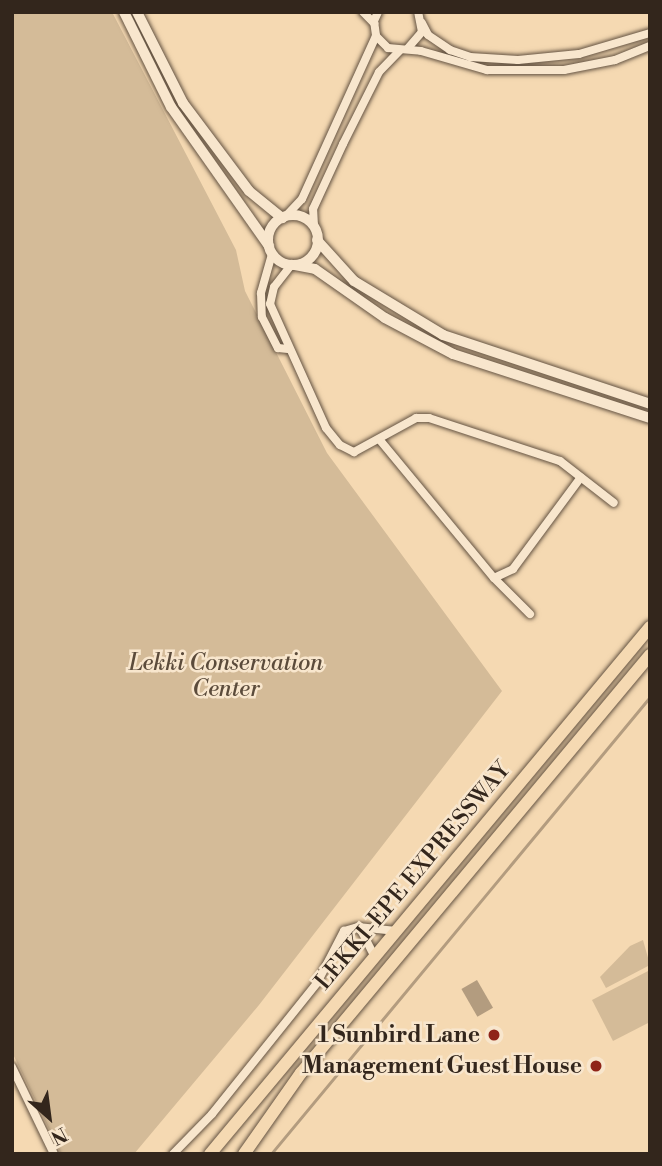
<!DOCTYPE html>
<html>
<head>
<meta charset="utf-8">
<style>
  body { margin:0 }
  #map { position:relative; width:662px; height:1166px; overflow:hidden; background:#f5d9b2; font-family:"Libre Bodoni",serif }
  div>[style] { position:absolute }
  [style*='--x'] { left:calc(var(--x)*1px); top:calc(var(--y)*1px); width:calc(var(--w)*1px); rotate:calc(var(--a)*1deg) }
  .green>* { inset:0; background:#d4bb98 }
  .water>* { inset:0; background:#b39c7f; transform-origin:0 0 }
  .stream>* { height:2.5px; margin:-1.25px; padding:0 1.25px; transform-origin:1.25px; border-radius:1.25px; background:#b39c7f }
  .roads { filter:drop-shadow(0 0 2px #645342) drop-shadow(0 0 2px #645342) }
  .minor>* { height:8px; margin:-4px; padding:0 4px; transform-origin:4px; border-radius:4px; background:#f8e6cd }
  .tertiary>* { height:10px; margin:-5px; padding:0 5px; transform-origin:5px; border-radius:5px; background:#f8e6cd }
  .tertiary>.ring { margin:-5px; padding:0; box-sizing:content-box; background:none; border:10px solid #f8e6cd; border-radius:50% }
  .trunk>* { height:12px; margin:-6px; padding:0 6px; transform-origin:6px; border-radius:6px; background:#f5d9b2 }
  .dots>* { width:19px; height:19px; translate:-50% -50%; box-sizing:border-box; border:4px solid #f8e6cd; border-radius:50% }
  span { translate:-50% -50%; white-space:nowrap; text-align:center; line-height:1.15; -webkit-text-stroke:5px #f8e6cd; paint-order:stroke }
  .park-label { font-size:23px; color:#5b4b3b; font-style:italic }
  .street-label { font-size:23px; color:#33261c }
  .poi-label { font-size:23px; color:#33261c; font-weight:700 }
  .right { translate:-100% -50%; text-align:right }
  .frame { position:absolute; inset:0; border:14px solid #33261c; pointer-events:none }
  .north { position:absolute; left:14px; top:1082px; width:70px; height:70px; -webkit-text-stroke:5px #f8e6cd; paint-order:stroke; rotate:152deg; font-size:19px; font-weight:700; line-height:28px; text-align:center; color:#33261c }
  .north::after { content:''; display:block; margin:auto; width:24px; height:32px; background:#33261c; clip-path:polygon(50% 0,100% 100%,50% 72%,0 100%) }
</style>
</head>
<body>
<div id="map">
  <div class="green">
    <div style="clip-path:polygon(12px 12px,112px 12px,236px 250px,245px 291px,327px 453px,502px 691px,259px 1005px,134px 1154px,61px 1154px,12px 1052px)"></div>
    <div style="clip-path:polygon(643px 940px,650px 965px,606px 988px,600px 977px,630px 946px)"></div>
    <div style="clip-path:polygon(650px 970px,650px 1022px,613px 1041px,592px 1000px)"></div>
  </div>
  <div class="water">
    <div style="left:477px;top:980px;width:32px;height:18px;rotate:60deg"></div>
  </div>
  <div class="stream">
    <div style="--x:271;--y:1154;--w:594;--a:-50.33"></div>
  </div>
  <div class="roads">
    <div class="minor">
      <div style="--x:363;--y:12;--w:16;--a:45"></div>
      <div style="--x:378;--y:12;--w:10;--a:114"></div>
      <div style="--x:374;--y:21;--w:15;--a:82"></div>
      <div style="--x:376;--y:36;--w:17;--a:45"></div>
      <div style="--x:388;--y:48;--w:33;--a:5"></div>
      <div style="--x:421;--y:51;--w:69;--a:16.1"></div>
      <div style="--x:487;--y:70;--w:77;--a:0"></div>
      <div style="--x:564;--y:70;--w:52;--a:-11.1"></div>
      <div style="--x:615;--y:60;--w:38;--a:-22"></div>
      <div style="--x:422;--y:23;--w:13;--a:63"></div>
      <div style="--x:428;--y:35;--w:27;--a:34"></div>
      <div style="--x:450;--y:50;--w:21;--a:19"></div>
      <div style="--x:470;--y:57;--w:48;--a:3.6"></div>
      <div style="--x:518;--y:60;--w:61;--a:-5.6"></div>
      <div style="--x:579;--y:54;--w:74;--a:-16.5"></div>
      <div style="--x:408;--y:48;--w:21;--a:-49"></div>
      <div style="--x:422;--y:32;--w:20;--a:-101"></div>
      <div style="--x:286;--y:216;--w:23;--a:-47"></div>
      <div style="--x:302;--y:199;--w:179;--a:-65.6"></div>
      <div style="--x:314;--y:226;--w:17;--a:-93"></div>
      <div style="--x:313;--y:209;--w:72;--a:-65.2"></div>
      <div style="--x:343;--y:144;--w:80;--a:-63.4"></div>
      <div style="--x:379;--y:72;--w:30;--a:-46"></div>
      <div style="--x:272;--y:254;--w:41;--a:105.8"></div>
      <div style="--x:261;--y:293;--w:24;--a:88"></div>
      <div style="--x:262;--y:317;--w:35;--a:63"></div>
      <div style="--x:278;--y:348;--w:10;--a:6"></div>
      <div style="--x:292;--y:264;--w:29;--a:128"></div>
      <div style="--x:274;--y:287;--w:17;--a:103"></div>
      <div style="--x:270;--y:304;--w:136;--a:65.7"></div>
      <div style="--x:326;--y:428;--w:22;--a:51"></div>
      <div style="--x:340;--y:445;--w:16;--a:27"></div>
      <div style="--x:354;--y:452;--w:71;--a:-28.7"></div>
      <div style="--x:416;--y:418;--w:13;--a:0"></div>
      <div style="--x:429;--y:418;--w:138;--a:18.2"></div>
      <div style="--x:560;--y:461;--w:68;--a:37.9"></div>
      <div style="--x:379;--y:439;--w:180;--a:50.4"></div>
      <div style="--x:494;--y:578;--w:21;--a:-25"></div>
      <div style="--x:513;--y:569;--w:114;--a:-53.5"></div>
      <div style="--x:494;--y:578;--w:51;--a:45"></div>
      <div style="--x:360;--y:928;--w:30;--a:63"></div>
      <div style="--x:12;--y:1067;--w:97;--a:64.2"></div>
      <div style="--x:173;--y:1154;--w:56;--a:-45.7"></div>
      <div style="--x:212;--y:1114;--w:168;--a:-51.3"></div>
      <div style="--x:317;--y:983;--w:59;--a:-62.6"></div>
      <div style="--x:344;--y:931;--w:15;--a:-16"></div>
      <div style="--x:358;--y:927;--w:36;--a:6"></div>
    </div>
    <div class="tertiary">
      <div style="--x:124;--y:12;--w:106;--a:63.7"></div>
      <div style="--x:171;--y:107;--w:170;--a:54.8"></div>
      <div style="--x:137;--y:12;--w:102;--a:63.2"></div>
      <div style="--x:183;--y:103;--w:110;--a:53.1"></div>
      <div style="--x:249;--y:191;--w:43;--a:39.3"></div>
      <div class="ring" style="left:268px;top:215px;width:40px;height:40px"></div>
      <div style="--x:317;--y:240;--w:55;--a:47.9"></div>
      <div style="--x:354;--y:281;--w:104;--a:31.2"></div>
      <div style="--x:443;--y:335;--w:218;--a:18.4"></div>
      <div style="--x:295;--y:265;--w:20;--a:11"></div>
      <div style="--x:315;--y:269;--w:85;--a:35"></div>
      <div style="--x:385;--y:318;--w:77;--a:27.9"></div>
      <div style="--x:453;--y:354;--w:207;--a:18"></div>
    </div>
    <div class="trunk">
      <div style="--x:210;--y:1154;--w:687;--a:-50.14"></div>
      <div style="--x:244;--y:1154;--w:99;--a:-54.9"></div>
      <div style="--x:301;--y:1073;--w:545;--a:-50.14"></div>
    </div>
  </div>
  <div class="dots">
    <div style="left:494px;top:1035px;background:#8f2418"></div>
    <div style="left:596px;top:1066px;background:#8f2418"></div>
  </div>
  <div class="park-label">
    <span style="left:226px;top:676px">Lekki Conservation<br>Center</span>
  </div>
  <div class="street-label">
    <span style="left:413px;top:876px;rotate:-50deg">LEKKI-EPE EXPRESSWAY</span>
  </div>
  <div class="poi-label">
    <span class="right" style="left:480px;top:1035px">1 Sunbird Lane</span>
    <span class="right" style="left:582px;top:1066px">Management Guest House</span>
  </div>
  <div class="frame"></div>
  <div class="north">N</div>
</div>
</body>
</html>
